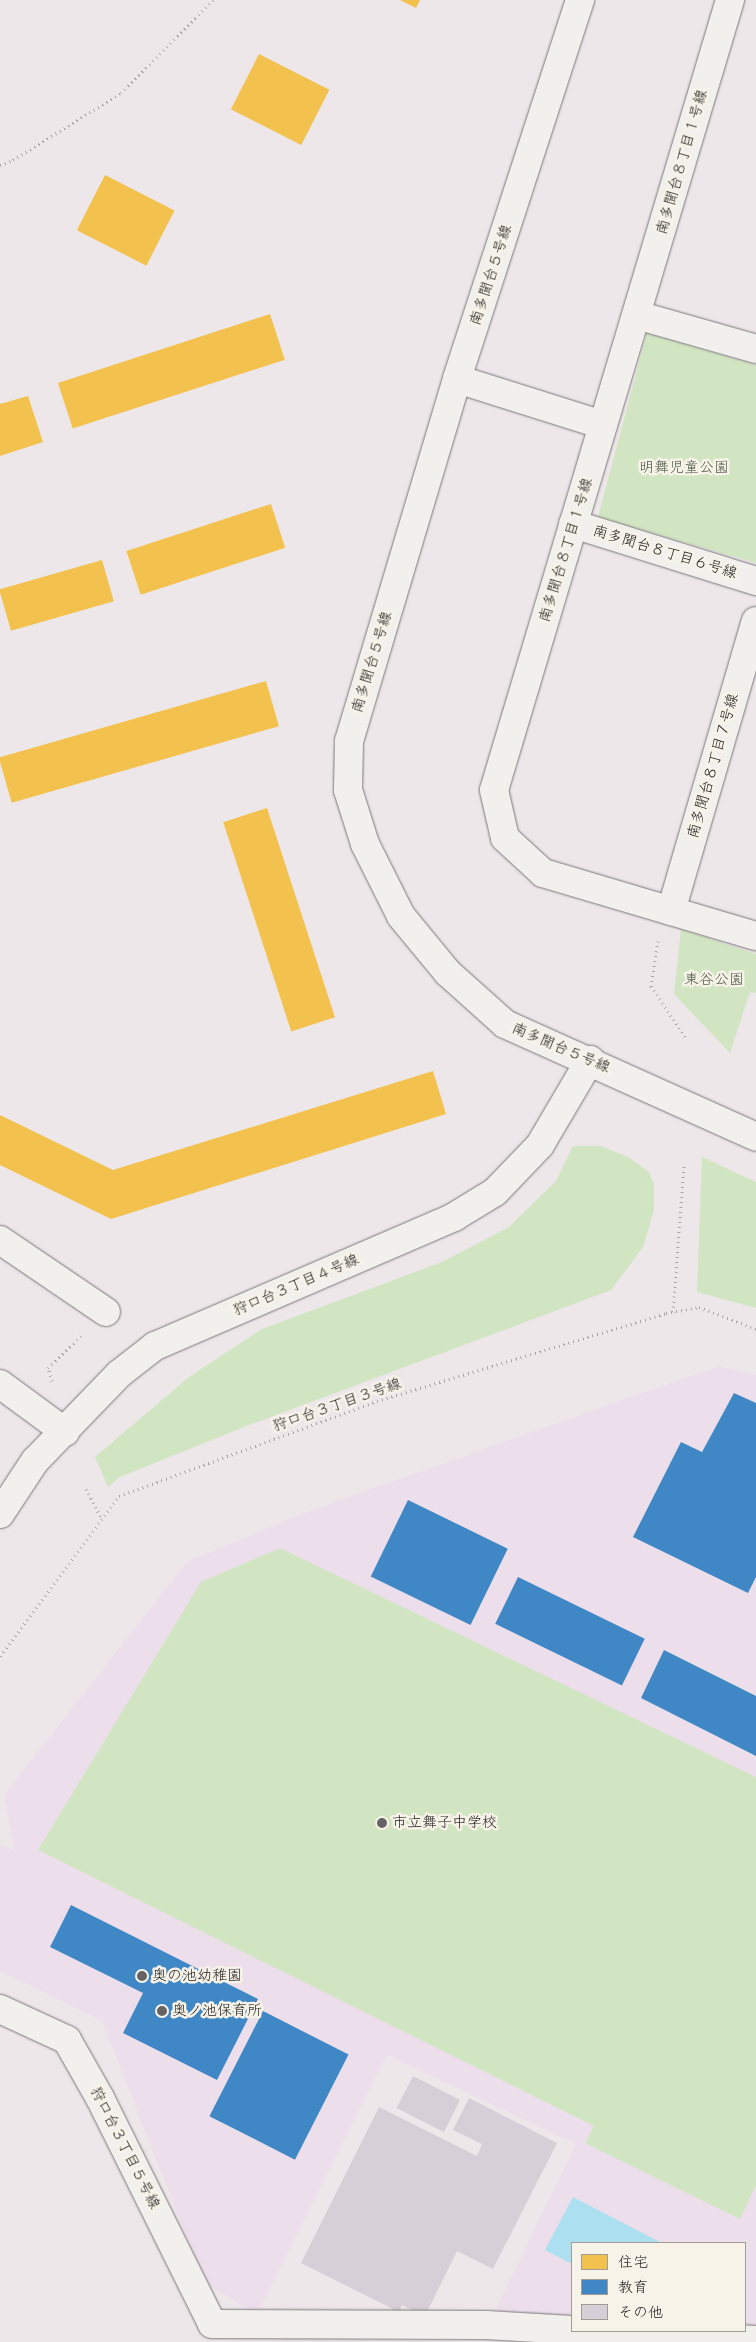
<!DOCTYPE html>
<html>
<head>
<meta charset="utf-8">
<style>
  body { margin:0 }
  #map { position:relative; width:756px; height:2342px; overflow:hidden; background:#ede7ea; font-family:Sriracha,"Klee One",sans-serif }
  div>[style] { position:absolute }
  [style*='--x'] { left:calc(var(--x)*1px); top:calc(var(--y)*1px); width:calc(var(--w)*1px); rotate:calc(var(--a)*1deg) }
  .built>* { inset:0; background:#ecdfeb }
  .green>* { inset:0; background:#d1e5c2 }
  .water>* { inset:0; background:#acdfef }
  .homes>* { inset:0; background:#f2c14e; transform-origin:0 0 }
  .schools>* { inset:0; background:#3f88c5; transform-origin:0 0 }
  .building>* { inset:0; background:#d6cfd7; transform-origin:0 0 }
  .path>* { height:3px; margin-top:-1.5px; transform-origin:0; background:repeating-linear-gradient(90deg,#a8a6a5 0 1px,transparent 0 5px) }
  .roads { filter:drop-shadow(0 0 1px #7a7779) drop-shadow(0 0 1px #7a7779) }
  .street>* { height:28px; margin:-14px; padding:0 14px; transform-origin:14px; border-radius:14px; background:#f1f0ed }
  .secondary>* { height:28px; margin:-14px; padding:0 14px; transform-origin:14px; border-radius:14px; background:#f1f0ed }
  .dots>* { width:14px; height:14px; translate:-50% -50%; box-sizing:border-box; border:2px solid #f7f3e8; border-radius:50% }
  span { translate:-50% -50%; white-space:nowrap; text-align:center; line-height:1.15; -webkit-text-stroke:5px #f7f3e8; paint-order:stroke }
  .street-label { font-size:15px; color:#1c1c1c }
  .park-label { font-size:15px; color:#4b5844 }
  .poi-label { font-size:15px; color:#1c1c1c }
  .left { translate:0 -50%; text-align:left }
  .legend { position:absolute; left:571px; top:2242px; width:175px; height:90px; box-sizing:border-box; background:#f7f3e8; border:1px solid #9f9d96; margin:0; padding:6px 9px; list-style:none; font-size:15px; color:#1c1c1c }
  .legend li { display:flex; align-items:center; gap:10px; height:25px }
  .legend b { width:25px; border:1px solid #9f9d96 }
</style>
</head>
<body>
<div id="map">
  <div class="built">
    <div style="clip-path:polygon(719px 1366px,756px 1375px,756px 2332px,745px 2331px,745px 2243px,572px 2243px,572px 2322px,493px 2315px,576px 2144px,387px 2055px,257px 2315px,204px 2282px,102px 2021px,0 1971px,0 1845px,14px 1850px,4px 1795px,187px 1562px,309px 1511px)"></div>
  </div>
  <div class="green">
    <div style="clip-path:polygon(647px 333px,756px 365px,756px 563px,598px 517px)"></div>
    <div style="clip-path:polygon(681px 929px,756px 954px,756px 993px,750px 992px,730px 1053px,674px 994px)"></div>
    <div style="clip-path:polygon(573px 1146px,601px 1146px,628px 1157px,649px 1172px,654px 1184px,654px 1210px,643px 1247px,611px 1290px,249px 1425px,120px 1477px,108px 1487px,95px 1457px,189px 1377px,262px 1329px,442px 1262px,509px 1227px,556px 1181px)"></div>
    <div style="clip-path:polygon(702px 1157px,756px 1182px,756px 1308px,697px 1292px)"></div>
    <div style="clip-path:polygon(280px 1548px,756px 1777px,756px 2185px,740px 2219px,585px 2143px,594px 2126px,38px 1850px,201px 1582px)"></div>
  </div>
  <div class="water">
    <div style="clip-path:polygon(573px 2197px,662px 2243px,572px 2243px,572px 2264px,545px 2250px)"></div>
  </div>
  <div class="homes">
    <div style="clip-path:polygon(400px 0,420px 0,416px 8px)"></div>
    <div style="left:259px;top:54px;width:79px;height:62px;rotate:27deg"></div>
    <div style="left:105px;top:175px;width:78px;height:62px;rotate:27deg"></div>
    <div style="left:270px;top:314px;width:48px;height:223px;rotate:72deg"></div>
    <div style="clip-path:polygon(28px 396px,43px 442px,0 456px,0 404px)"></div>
    <div style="left:271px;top:504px;width:46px;height:152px;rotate:72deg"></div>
    <div style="left:102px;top:560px;width:43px;height:107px;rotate:74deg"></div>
    <div style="left:266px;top:681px;width:47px;height:278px;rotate:74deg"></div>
    <div style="left:267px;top:808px;width:220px;height:46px;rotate:72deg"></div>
    <div style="clip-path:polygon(433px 1071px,446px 1114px,111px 1219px,0 1165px,0 1115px,113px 1170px)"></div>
  </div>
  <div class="schools">
    <div style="clip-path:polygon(734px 1393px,756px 1403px,756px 1577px,748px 1593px,633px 1537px,681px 1442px,702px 1452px)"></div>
    <div style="left:408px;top:1500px;width:111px;height:85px;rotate:26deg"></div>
    <div style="left:518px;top:1577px;width:141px;height:52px;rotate:26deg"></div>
    <div style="clip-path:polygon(664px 1650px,756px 1696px,756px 1756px,641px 1698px)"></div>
    <div style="clip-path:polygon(71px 1905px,258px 1999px,217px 2080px,123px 2033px,143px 1993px,50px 1947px)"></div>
    <div style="left:263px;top:2011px;width:96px;height:118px;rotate:27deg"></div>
  </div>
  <div class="building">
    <div style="left:413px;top:2076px;width:53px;height:36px;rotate:27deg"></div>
    <div style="clip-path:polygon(469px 2098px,557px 2143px,493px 2269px,457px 2251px,425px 2316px,402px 2305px,399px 2312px,301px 2263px,379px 2107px,477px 2156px,482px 2144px,453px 2130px)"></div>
  </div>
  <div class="path">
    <div style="--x:0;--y:165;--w:14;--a:-21"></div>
    <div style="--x:13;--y:160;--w:127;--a:-31.8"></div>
    <div style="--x:121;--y:93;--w:131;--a:-45.3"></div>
    <div style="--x:658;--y:941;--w:46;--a:98.8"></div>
    <div style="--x:651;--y:986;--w:63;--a:56.1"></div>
    <div style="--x:673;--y:1312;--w:148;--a:-85.7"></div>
    <div style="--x:52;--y:1381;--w:14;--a:-107"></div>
    <div style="--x:48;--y:1368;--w:47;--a:-44.1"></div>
    <div style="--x:86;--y:1489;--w:34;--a:62"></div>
    <div style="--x:0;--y:1656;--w:199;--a:-53.4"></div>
    <div style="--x:119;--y:1496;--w:275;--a:-20.2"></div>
    <div style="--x:377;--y:1401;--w:302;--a:-16.9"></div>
    <div style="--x:666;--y:1313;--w:34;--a:-10"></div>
    <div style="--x:699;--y:1307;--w:61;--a:21.1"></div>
  </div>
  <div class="roads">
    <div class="street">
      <div style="--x:730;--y:0;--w:824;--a:106.63"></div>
      <div style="--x:494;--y:790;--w:49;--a:77.1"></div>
      <div style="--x:505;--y:838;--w:52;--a:42.6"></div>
      <div style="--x:543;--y:873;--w:222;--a:16.5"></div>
      <div style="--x:637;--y:315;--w:124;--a:15.9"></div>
      <div style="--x:457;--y:379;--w:153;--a:17.5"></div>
      <div style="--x:573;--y:524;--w:192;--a:17.3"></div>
      <div style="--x:671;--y:911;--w:302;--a:-73.7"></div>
      <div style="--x:0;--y:1240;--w:128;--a:34.2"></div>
      <div style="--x:0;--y:1384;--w:81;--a:36.4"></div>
      <div style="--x:0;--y:2009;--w:74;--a:24.8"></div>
      <div style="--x:67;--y:2040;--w:67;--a:60.4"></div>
      <div style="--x:100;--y:2098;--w:252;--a:63.6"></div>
      <div style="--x:212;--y:2324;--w:274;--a:0.2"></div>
      <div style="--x:486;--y:2325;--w:86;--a:3.3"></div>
      <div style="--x:588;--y:2331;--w:168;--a:3.1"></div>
    </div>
    <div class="secondary">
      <div style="--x:580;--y:0;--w:398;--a:108"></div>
      <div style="--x:457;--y:379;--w:378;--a:106.6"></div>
      <div style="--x:349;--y:741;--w:49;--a:91.2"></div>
      <div style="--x:348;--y:790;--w:57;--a:72.5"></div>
      <div style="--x:365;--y:844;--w:80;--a:63.4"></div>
      <div style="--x:401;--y:916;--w:74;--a:50.5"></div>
      <div style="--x:448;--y:973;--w:76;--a:41.8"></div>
      <div style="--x:505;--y:1024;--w:275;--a:24.2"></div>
      <div style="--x:0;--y:1514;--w:64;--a:-56.6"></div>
      <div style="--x:35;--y:1461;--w:121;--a:-46"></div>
      <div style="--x:119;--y:1374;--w:46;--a:-37.9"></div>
      <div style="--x:155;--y:1346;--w:326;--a:-23.3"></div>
      <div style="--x:454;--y:1217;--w:48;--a:-31.4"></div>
      <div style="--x:495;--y:1192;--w:65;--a:-46.2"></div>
      <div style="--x:540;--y:1145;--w:99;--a:-59.5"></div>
    </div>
  </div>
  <div class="dots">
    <div style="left:382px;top:1823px;background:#656364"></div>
    <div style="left:142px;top:1976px;background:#656364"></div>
    <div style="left:162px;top:2011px;background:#656364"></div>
  </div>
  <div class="street-label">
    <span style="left:682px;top:162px;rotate:-74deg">南多聞台８丁目１号線</span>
    <span style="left:491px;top:275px;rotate:-72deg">南多聞台５号線</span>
    <span style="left:566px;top:550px;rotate:-73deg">南多聞台８丁目１号線</span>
    <span style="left:665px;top:552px;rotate:17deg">南多聞台８丁目６号線</span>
    <span style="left:372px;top:662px;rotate:-73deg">南多聞台５号線</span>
    <span style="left:713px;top:766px;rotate:-74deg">南多聞台８丁目７号線</span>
    <span style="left:561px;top:1048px;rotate:23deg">南多聞台５号線</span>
    <span style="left:296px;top:1285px;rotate:-23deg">狩口台３丁目４号線</span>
    <span style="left:337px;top:1405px;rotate:-19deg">狩口台３丁目３号線</span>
    <span style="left:125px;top:2148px;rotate:63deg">狩口台３丁目５号線</span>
  </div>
  <div class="park-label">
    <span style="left:684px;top:468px">明舞児童公園</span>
    <span style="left:714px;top:980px">東谷公園</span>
  </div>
  <div class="poi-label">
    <span class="left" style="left:392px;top:1823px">市立舞子中学校</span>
    <span class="left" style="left:152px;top:1976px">奥の池幼稚園</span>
    <span class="left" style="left:172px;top:2011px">奥ノ池保育所</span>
  </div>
  <ul class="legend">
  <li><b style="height:14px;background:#f2c14e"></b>住宅</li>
  <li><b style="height:14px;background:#3f88c5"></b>教育</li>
  <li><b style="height:14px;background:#d6cfd7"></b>その他</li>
  </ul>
</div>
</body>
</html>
